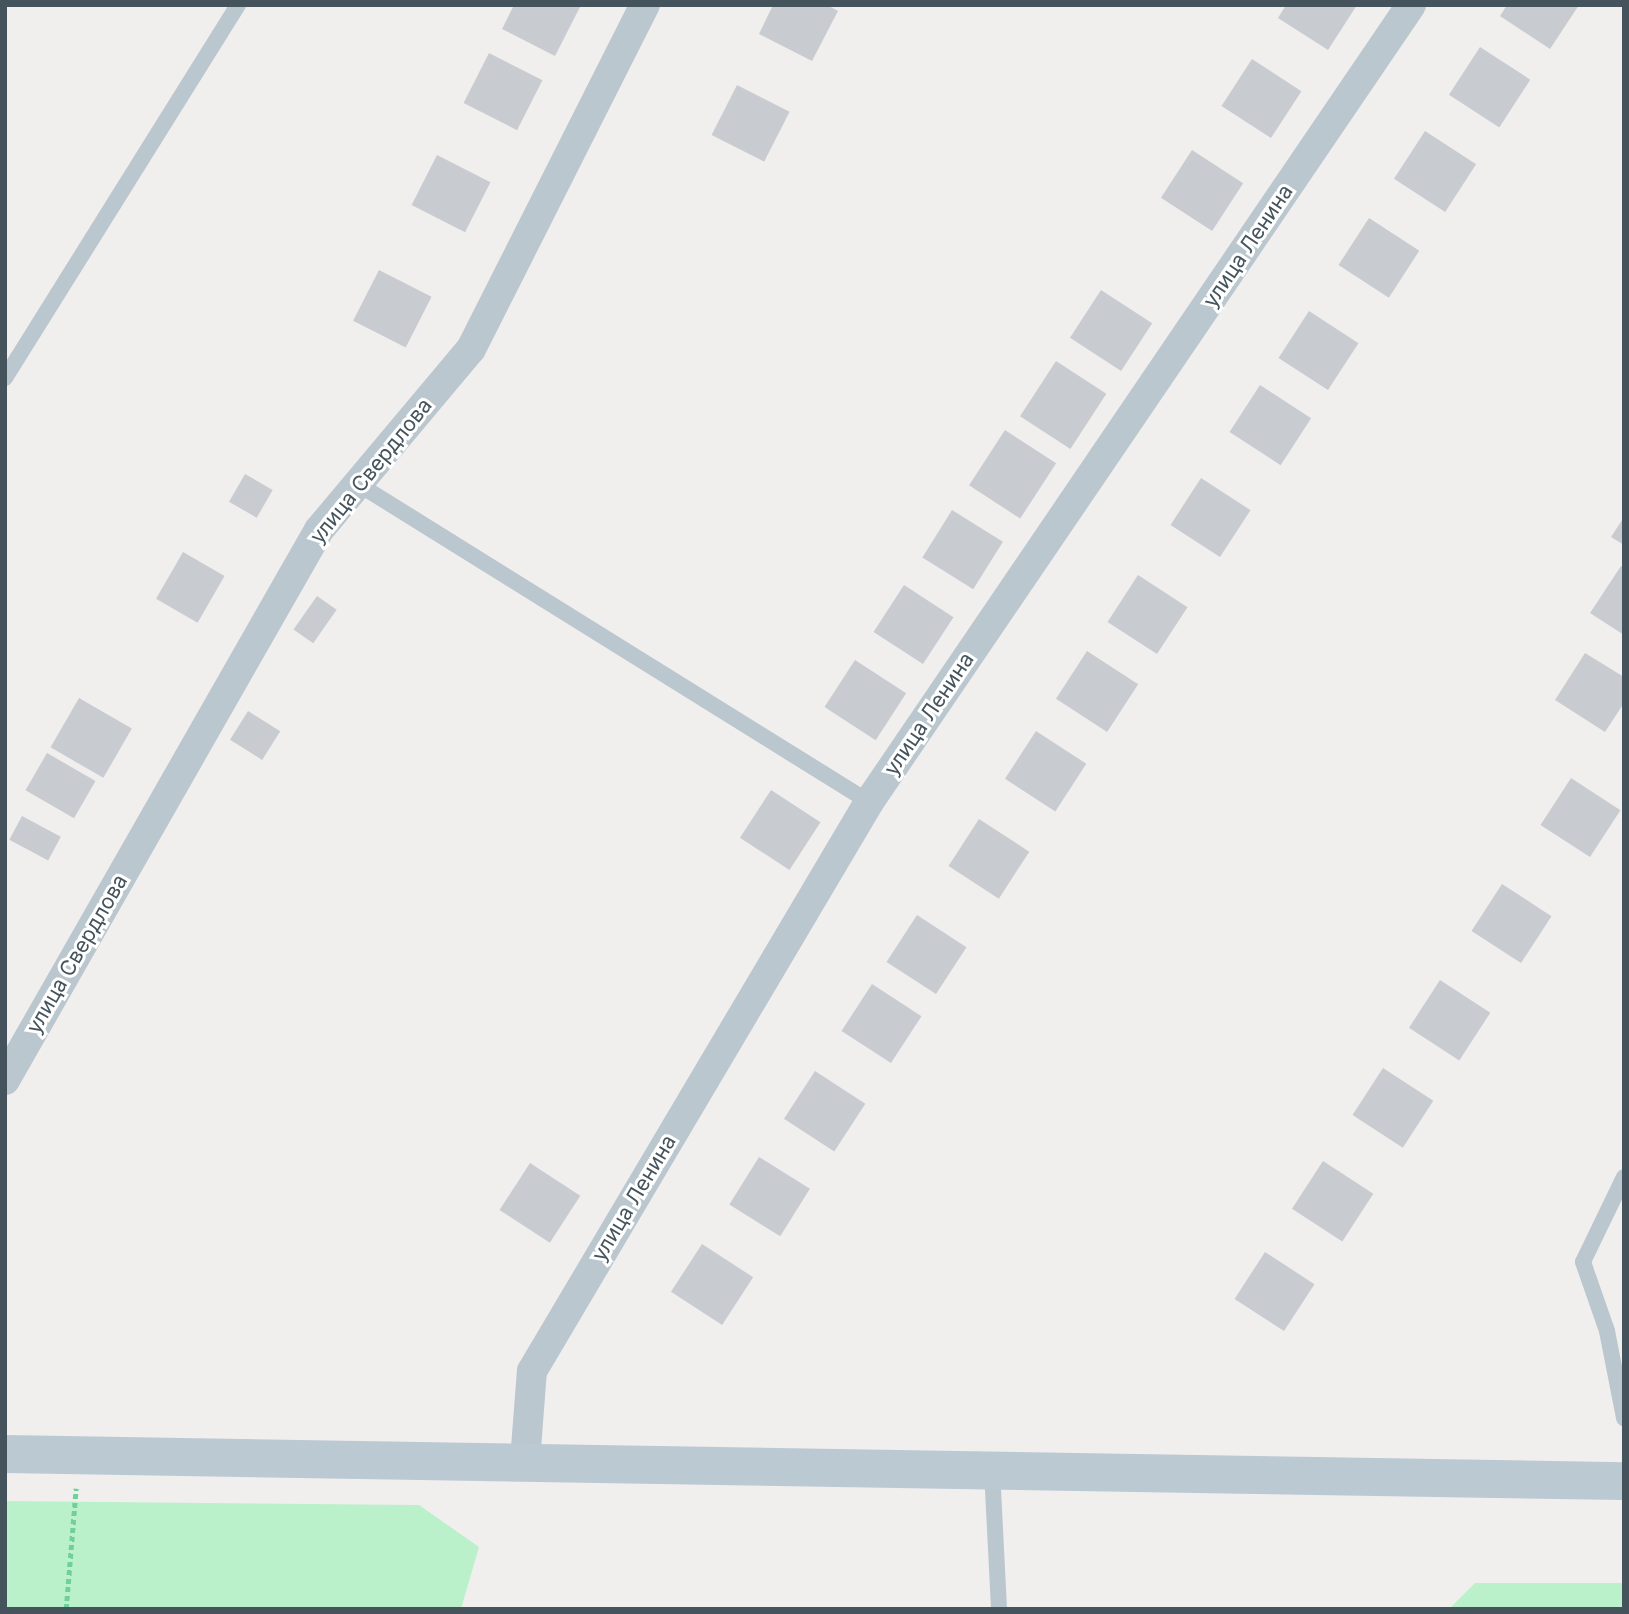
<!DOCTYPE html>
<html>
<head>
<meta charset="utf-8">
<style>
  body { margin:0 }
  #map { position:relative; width:1629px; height:1614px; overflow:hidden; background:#f1eeee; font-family:Inter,sans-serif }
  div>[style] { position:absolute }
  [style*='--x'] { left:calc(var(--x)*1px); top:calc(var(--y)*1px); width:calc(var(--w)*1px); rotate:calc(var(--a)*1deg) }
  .green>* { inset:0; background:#baf1ca }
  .building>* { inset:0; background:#c8ccd1; transform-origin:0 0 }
  .path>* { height:4.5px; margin-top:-2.25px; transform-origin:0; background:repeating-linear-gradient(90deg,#71d098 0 5px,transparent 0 8.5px) }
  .service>* { height:16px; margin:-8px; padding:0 8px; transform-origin:8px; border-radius:8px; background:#bbc7ce }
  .minor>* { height:30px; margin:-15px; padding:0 15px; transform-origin:15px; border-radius:15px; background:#bbc7ce }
  .secondary>* { height:38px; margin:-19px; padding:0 19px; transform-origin:19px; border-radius:19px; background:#bbc9d3 }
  span { translate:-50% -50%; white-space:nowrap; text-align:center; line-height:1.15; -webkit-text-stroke:6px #fff; paint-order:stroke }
  .street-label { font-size:21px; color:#45545c }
  .frame { position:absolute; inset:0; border:7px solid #45545c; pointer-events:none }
</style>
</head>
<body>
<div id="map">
  <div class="green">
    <div style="clip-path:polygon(5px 1501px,419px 1505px,479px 1547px,461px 1609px,5px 1609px)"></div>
    <div style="clip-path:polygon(1475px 1583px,1624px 1583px,1624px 1609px,1449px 1609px)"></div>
  </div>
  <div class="building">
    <div style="clip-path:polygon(514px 5px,581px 5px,555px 56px,502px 29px)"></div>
    <div style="clip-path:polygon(773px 5px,827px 5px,838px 11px,812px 61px,759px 34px)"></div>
    <div style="clip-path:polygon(1286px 5px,1357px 5px,1328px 50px,1278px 18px)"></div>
    <div style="clip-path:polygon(1507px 5px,1579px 5px,1550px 49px,1500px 16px)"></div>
    <div style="left:1480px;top:47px;width:60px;height:57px;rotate:33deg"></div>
    <div style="left:489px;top:53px;width:60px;height:56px;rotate:27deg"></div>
    <div style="left:1252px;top:59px;width:59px;height:56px;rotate:33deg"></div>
    <div style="left:737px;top:85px;width:59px;height:56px;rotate:27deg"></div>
    <div style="left:1425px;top:131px;width:61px;height:57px;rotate:33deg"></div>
    <div style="left:1192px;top:150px;width:61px;height:57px;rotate:33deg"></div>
    <div style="left:437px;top:155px;width:60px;height:56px;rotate:27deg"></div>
    <div style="left:1369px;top:218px;width:60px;height:56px;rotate:33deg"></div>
    <div style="left:379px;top:270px;width:59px;height:57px;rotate:27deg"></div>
    <div style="left:1101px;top:290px;width:61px;height:57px;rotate:33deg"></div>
    <div style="left:1309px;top:311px;width:59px;height:56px;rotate:33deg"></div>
    <div style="left:1056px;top:361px;width:60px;height:66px;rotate:33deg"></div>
    <div style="left:1260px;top:385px;width:61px;height:56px;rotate:33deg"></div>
    <div style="left:1005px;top:430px;width:61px;height:66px;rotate:33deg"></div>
    <div style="left:245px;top:474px;width:32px;height:32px;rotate:30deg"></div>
    <div style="left:1201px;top:478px;width:59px;height:56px;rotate:33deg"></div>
    <div style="left:952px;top:510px;width:60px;height:56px;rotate:32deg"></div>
    <div style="clip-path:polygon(1624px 517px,1624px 545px,1611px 537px)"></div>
    <div style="left:183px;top:552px;width:48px;height:54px;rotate:30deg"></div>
    <div style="clip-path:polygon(1621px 566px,1624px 568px,1624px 635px,1590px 613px)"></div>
    <div style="left:1138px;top:575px;width:59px;height:56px;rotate:33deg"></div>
    <div style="left:904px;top:585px;width:59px;height:56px;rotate:33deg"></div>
    <div style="left:317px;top:596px;width:24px;height:41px;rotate:35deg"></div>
    <div style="left:1087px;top:651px;width:61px;height:57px;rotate:33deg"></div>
    <div style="clip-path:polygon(1585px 653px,1624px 677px,1624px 703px,1605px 732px,1555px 700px)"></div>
    <div style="left:855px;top:660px;width:61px;height:56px;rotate:33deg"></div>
    <div style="left:79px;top:698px;width:61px;height:57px;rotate:30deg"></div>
    <div style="left:248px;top:711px;width:38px;height:34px;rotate:32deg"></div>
    <div style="left:1036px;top:731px;width:60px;height:57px;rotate:33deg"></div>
    <div style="left:47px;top:753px;width:56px;height:43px;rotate:30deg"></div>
    <div style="left:1571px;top:778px;width:59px;height:56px;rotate:33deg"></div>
    <div style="left:771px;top:790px;width:59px;height:57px;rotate:33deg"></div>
    <div style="left:22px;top:816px;width:44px;height:27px;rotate:28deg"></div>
    <div style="left:979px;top:819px;width:60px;height:56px;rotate:33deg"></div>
    <div style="left:1502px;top:884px;width:59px;height:56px;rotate:33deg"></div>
    <div style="left:917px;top:915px;width:59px;height:56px;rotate:33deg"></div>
    <div style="left:1440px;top:980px;width:60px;height:57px;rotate:33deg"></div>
    <div style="left:872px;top:984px;width:59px;height:56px;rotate:33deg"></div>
    <div style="left:1383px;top:1068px;width:60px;height:56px;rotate:33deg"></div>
    <div style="left:815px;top:1071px;width:60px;height:57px;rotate:33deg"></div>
    <div style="left:759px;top:1157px;width:60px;height:56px;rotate:32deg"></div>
    <div style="left:1323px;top:1161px;width:60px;height:57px;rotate:33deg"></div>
    <div style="left:530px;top:1163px;width:60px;height:56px;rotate:33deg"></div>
    <div style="left:702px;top:1244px;width:61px;height:57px;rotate:33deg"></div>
    <div style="left:1265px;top:1252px;width:59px;height:56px;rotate:33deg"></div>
  </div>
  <div class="path">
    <div style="--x:66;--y:1609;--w:121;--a:-85.3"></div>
  </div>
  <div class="service">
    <div style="--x:5;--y:378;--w:440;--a:-58"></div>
    <div style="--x:358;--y:484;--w:602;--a:31.89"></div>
    <div style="--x:1624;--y:1177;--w:94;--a:115.8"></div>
    <div style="--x:1583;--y:1262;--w:73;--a:70.8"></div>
    <div style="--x:1607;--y:1331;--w:89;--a:78.9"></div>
    <div style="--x:992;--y:1470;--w:139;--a:87.1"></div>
  </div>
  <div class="minor">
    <div style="--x:5;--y:1080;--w:633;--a:-60.28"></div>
    <div style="--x:319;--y:530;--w:236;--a:-50"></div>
    <div style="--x:471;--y:349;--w:386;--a:-63.2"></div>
    <div style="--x:525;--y:1461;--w:90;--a:-85.6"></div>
    <div style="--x:532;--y:1371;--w:661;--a:-59.36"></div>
    <div style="--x:869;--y:802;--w:964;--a:-55.78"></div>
  </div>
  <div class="secondary">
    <div style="--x:5;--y:1454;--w:1619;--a:0.96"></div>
  </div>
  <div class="street-label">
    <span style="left:1248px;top:246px;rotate:-56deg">улица Ленина</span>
    <span style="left:371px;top:471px;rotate:-51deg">улица Свердлова</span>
    <span style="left:929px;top:714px;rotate:-56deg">улица Ленина</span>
    <span style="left:77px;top:954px;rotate:-60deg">улица Свердлова</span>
    <span style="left:634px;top:1198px;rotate:-59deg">улица Ленина</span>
  </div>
  <div class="frame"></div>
</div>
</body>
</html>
